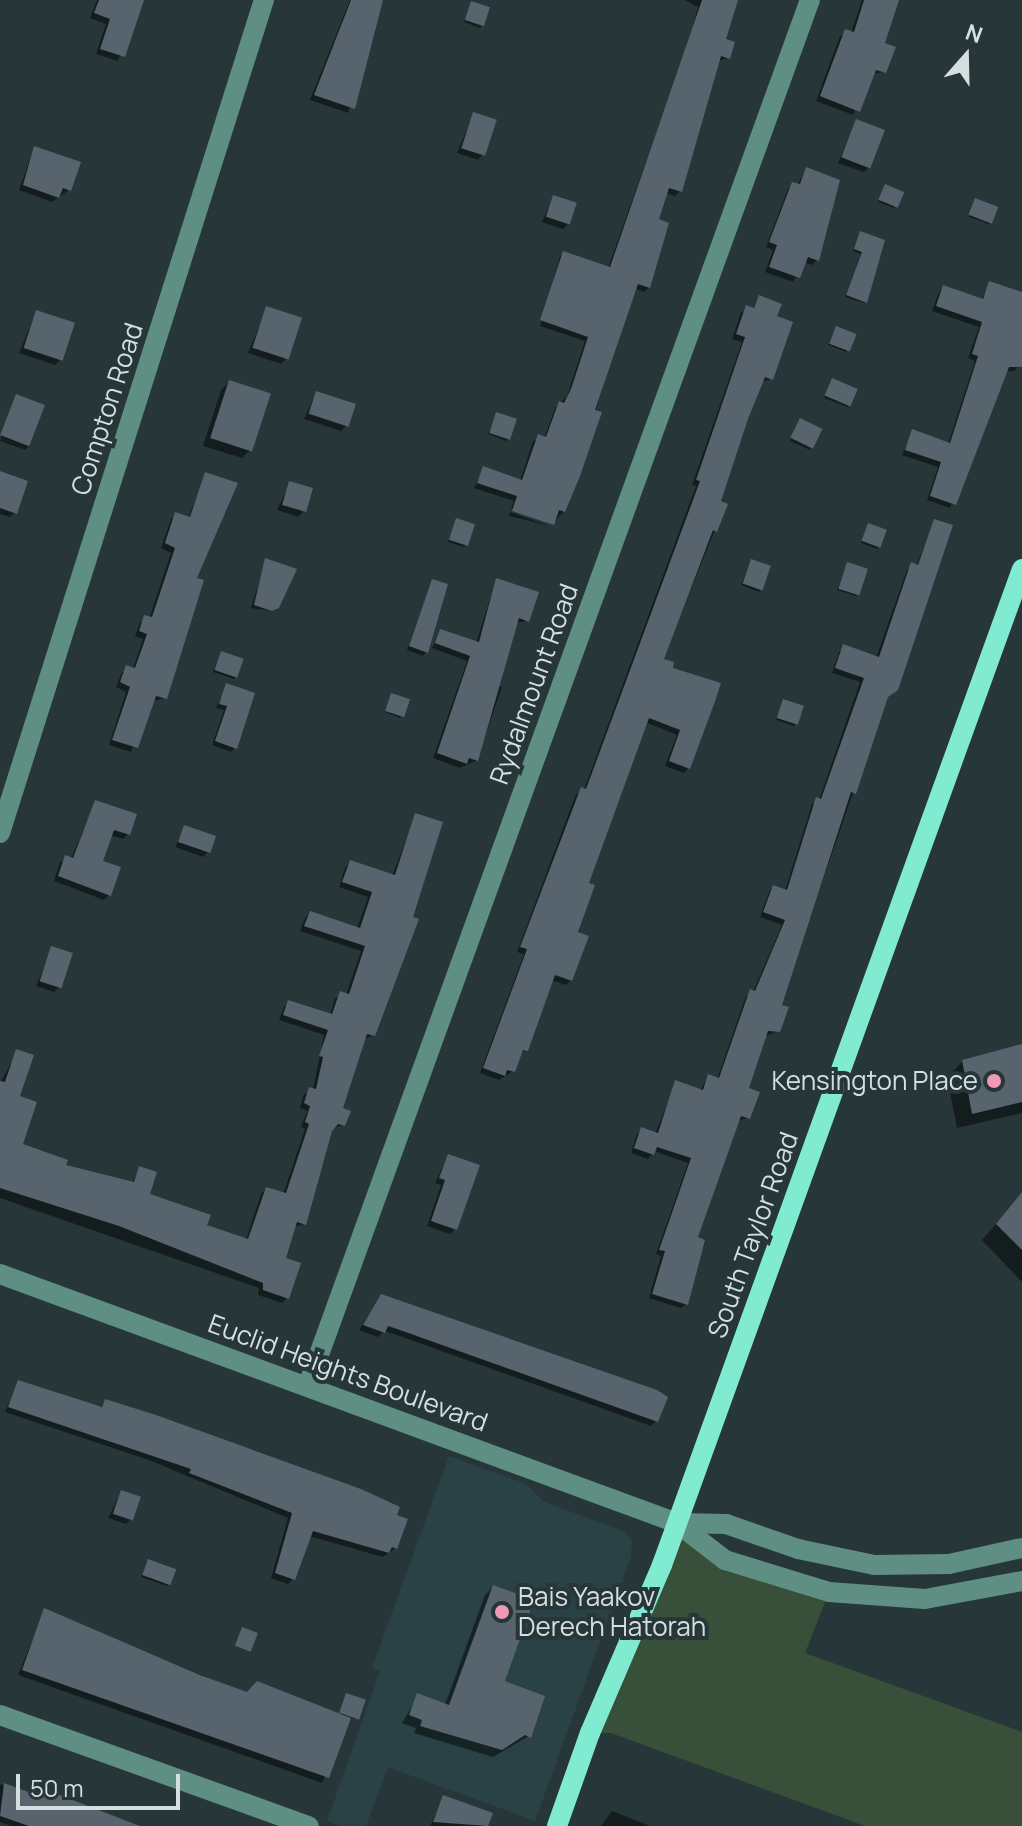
<!DOCTYPE html>
<html>
<head>
<meta charset="utf-8">
<style>
  body { margin:0 }
  #map { position:relative; width:1022px; height:1826px; overflow:hidden; background:#273739; font-family:Manrope,sans-serif }
  div>[style] { position:absolute }
  [style*='--x'] { left:calc(var(--x)*1px); top:calc(var(--y)*1px); width:calc(var(--w)*1px); rotate:calc(var(--a)*1deg) }
  .built>* { inset:0; background:#2a4245 }
  .green>* { inset:0; background:#385039 }
  .shadow>* { inset:0; background:#0007 }
  .building>* { inset:0; background:#57646d; transform-origin:0 0 }
  .minor>* { height:20px; margin:-10px; padding:0 10px; transform-origin:10px; border-radius:10px; background:#5f8f82 }
  .major>* { height:20px; margin:-10px; padding:0 10px; transform-origin:10px; border-radius:10px; background:#80ebd0 }
  .dots>* { width:22px; height:22px; translate:-50% -50%; box-sizing:border-box; border:4px solid #273739; border-radius:50% }
  span { translate:-50% -50%; white-space:nowrap; text-align:center; line-height:1.15; -webkit-text-stroke:8px #273739; paint-order:stroke }
  .street-label { font-size:26px; color:#d5dfe0 }
  .poi-label { font-size:26px; color:#d5dfe0 }
  .right { translate:-100% -50%; text-align:right }
  .left { translate:0 -50%; text-align:left }
  .north { position:absolute; left:926px; top:16px; width:80px; height:80px; -webkit-text-stroke:6px #273739; paint-order:stroke; rotate:20deg; font-size:22px; font-weight:700; line-height:32px; text-align:center; color:#d5dfe0 }
  .north::after { content:''; display:block; margin:auto; width:28px; height:36px; background:#d5dfe0; clip-path:polygon(50% 0,100% 100%,50% 72%,0 100%) }
  .scale { position:absolute; left:16px; top:1774px; width:164px; height:36px; box-sizing:border-box; border:4px solid #d5dfe0; border-top:0; padding-left:10px; font-size:24px; line-height:28px; white-space:nowrap; color:#d5dfe0; -webkit-text-stroke:6px #273739; paint-order:stroke }
</style>
</head>
<body>
<div id="map">
  <div class="built">
    <div style="clip-path:polygon(449px 1456px,526px 1484px,544px 1502px,623px 1531px,632px 1540px,631px 1556px,535px 1821px,388px 1767px,366px 1826px,341px 1826px,327px 1821px,380px 1671px,372px 1668px)"></div>
  </div>
  <div class="green">
    <div style="clip-path:polygon(677px 1523px,711px 1552px,829px 1592px,805px 1653px,1022px 1732px,1022px 1826px,865px 1826px,611px 1733px,590px 1733px)"></div>
  </div>
  <div class="shadow">
    <div style="clip-path:polygon(97px 0,142px 0,118px 61px,96px 54px,106px 24px,90px 18px)"></div>
    <div style="clip-path:polygon(350px 0,383px 0,348px 113px,310px 100px)"></div>
    <div style="clip-path:polygon(685px 0,737px 0,724px 41px,728px 58px,717px 61px,680px 191px,675px 196px,666px 193px,656px 221px,649px 287px,644px 292px,634px 288px,564px 511px,553px 523px,511px 509px,514px 501px,474px 488px,484px 468px,520px 481px,533px 441px,544px 439px,555px 408px,567px 396px,585px 341px,540px 326px,560px 256px,608px 268px,689px 41px,698px 7px)"></div>
    <div style="clip-path:polygon(862px 0,897px 0,883px 44px,884px 72px,872px 74px,853px 115px,816px 101px,840px 36px,851px 33px)"></div>
    <div style="clip-path:polygon(470px 5px,482px 26px,480px 28px,464px 22px)"></div>
    <div style="clip-path:polygon(473px 115px,483px 154px,478px 160px,457px 153px)"></div>
    <div style="clip-path:polygon(857px 121px,869px 167px,864px 172px,838px 163px)"></div>
    <div style="clip-path:polygon(34px 148px,69px 190px,52px 202px,19px 190px)"></div>
    <div style="clip-path:polygon(806px 169px,817px 260px,812px 265px,804px 262px,793px 282px,765px 272px,773px 250px,766px 247px,788px 189px,797px 186px)"></div>
    <div style="clip-path:polygon(884px 188px,896px 206px,894px 208px,878px 202px)"></div>
    <div style="clip-path:polygon(553px 197px,568px 224px,563px 229px,542px 222px)"></div>
    <div style="clip-path:polygon(974px 203px,991px 222px,989px 224px,969px 217px)"></div>
    <div style="clip-path:polygon(861px 234px,866px 302px,864px 303px,845px 297px,861px 254px,853px 251px)"></div>
    <div style="clip-path:polygon(990px 283px,1022px 294px,1022px 360px,1015px 371px,1007px 371px,950px 508px,927px 500px,938px 467px,902px 455px,913px 432px,948px 444px,975px 361px,968px 358px,979px 327px,932px 311px,939px 292px,944px 287px,981px 300px)"></div>
    <div style="clip-path:polygon(759px 297px,775px 318px,771px 379px,761px 382px,718px 502px,715px 530px,662px 660px,672px 664px,688px 768px,684px 773px,665px 766px,677px 735px,645px 722px,586px 884px,571px 980px,566px 985px,551px 980px,526px 1050px,519px 1054px,513px 1071px,499px 1080px,480px 1073px,524px 954px,517px 952px,576px 794px,584px 790px,696px 486px,692px 485px,742px 342px,732px 339px,741px 312px,752px 310px)"></div>
    <div style="clip-path:polygon(267px 308px,286px 359px,281px 364px,248px 353px)"></div>
    <div style="clip-path:polygon(36px 312px,60px 360px,55px 365px,19px 353px)"></div>
    <div style="clip-path:polygon(836px 328px,848px 350px,846px 352px,828px 345px)"></div>
    <div style="clip-path:polygon(832px 380px,850px 405px,848px 407px,824px 398px)"></div>
    <div style="clip-path:polygon(229px 382px,250px 450px,242px 458px,203px 446px,221px 390px)"></div>
    <div style="clip-path:polygon(316px 393px,346px 426px,341px 431px,304px 419px)"></div>
    <div style="clip-path:polygon(16px 397px,30px 445px,25px 450px,0 441px)"></div>
    <div style="clip-path:polygon(496px 415px,508px 439px,506px 441px,488px 434px)"></div>
    <div style="clip-path:polygon(799px 423px,812px 448px,810px 450px,790px 441px)"></div>
    <div style="clip-path:polygon(0 473px,15px 512px,10px 517px,0 514px)"></div>
    <div style="clip-path:polygon(206px 475px,194px 579px,165px 698px,152px 701px,131px 752px,109px 745px,126px 692px,116px 687px,122px 672px,133px 669px,143px 639px,135px 636px,140px 622px,149px 619px,171px 553px,161px 548px,171px 519px,176px 514px,188px 518px)"></div>
    <div style="clip-path:polygon(290px 483px,303px 512px,298px 517px,277px 510px)"></div>
    <div style="clip-path:polygon(510px 512px,550px 526px,509px 516px)"></div>
    <div style="clip-path:polygon(457px 520px,466px 545px,464px 547px,448px 542px)"></div>
    <div style="clip-path:polygon(935px 521px,886px 698px,779px 1006px,779px 1031px,765px 1036px,746px 1090px,748px 1118px,737px 1121px,695px 1238px,686px 1304px,681px 1308px,649px 1298px,661px 1256px,656px 1254px,688px 1163px,654px 1151px,648px 1159px,631px 1153px,637px 1134px,642px 1129px,655px 1134px,676px 1083px,700px 1091px,708px 1077px,717px 1080px,746px 996px,753px 992px,782px 925px,760px 917px,769px 892px,773px 887px,785px 891px,812px 804px,819px 800px,860px 682px,832px 673px,839px 652px,844px 647px,876px 658px,907px 570px,916px 566px)"></div>
    <div style="clip-path:polygon(868px 525px,879px 547px,877px 549px,861px 543px)"></div>
    <div style="clip-path:polygon(266px 561px,278px 607px,273px 611px,251px 608px)"></div>
    <div style="clip-path:polygon(751px 561px,761px 590px,759px 592px,741px 585px)"></div>
    <div style="clip-path:polygon(847px 564px,858px 594px,856px 596px,837px 590px)"></div>
    <div style="clip-path:polygon(496px 580px,527px 621px,515px 623px,495px 684px,502px 687px,477px 760px,460px 768px,433px 758px,467px 661px,432px 648px,441px 631px,476px 643px)"></div>
    <div style="clip-path:polygon(432px 581px,426px 652px,423px 656px,407px 650px)"></div>
    <div style="clip-path:polygon(221px 653px,236px 677px,234px 679px,213px 672px)"></div>
    <div style="clip-path:polygon(227px 686px,235px 748px,231px 752px,212px 745px,224px 710px,216px 708px)"></div>
    <div style="clip-path:polygon(390px 697px,402px 716px,400px 718px,385px 712px)"></div>
    <div style="clip-path:polygon(784px 701px,796px 724px,794px 726px,776px 720px)"></div>
    <div style="clip-path:polygon(95px 802px,128px 834px,123px 839px,110px 835px,101px 862px,109px 895px,104px 900px,54px 881px,60px 862px,71px 859px)"></div>
    <div style="clip-path:polygon(416px 815px,374px 1035px,364px 1039px,340px 1109px,344px 1125px,332px 1128px,304px 1224px,293px 1227px,283px 1259px,287px 1298px,282px 1303px,258px 1295px,259px 1288px,0 1198px,0 1083px,17px 1052px,20px 1145px,64px 1167px,131px 1184px,140px 1168px,147px 1195px,205px 1226px,246px 1240px,261px 1194px,266px 1189px,283px 1195px,305px 1129px,301px 1127px,307px 1111px,300px 1108px,304px 1094px,313px 1090px,324px 1035px,279px 1020px,284px 1007px,289px 1002px,330px 1015px,335px 998px,346px 995px,361px 951px,300px 931px,305px 918px,310px 913px,357px 929px,368px 897px,339px 887px,345px 868px,350px 862px,392px 876px)"></div>
    <div style="clip-path:polygon(185px 827px,208px 852px,203px 857px,175px 847px)"></div>
    <div style="clip-path:polygon(52px 948px,59px 987px,54px 992px,36px 986px)"></div>
    <div style="clip-path:polygon(1022px 1046px,1022px 1113px,957px 1128px,947px 1077px,963px 1061px)"></div>
    <div style="clip-path:polygon(448px 1156px,455px 1229px,450px 1234px,427px 1226px,441px 1185px,435px 1183px)"></div>
    <div style="clip-path:polygon(1022px 1195px,1022px 1282px,982px 1240px)"></div>
    <div style="clip-path:polygon(381px 1296px,656px 1421px,651px 1426px,394px 1334px,384px 1331px,378px 1337px,359px 1330px)"></div>
    <div style="clip-path:polygon(19px 1382px,99px 1409px,105px 1401px,395px 1516px,396px 1548px,383px 1557px,309px 1536px,293px 1579px,288px 1584px,271px 1578px,288px 1518px,149px 1460px,5px 1412px)"></div>
    <div style="clip-path:polygon(121px 1492px,131px 1519px,126px 1524px,108px 1518px)"></div>
    <div style="clip-path:polygon(148px 1561px,169px 1584px,167px 1586px,141px 1577px)"></div>
    <div style="clip-path:polygon(493px 1587px,502px 1682px,529px 1736px,493px 1757px,414px 1733px,416px 1728px,402px 1723px,418px 1696px,445px 1705px,485px 1595px)"></div>
    <div style="clip-path:polygon(45px 1610px,247px 1694px,339px 1715px,345px 1698px,358px 1719px,349px 1718px,322px 1783px,18px 1675px)"></div>
    <div style="clip-path:polygon(0 1784px,39px 1798px,45px 1791px,140px 1826px,11px 1826px,0 1822px)"></div>
    <div style="clip-path:polygon(444px 1797px,490px 1814px,486px 1826px,430px 1826px)"></div>
    <div style="clip-path:polygon(612px 1811px,650px 1826px,601px 1826px)"></div>
  </div>
  <div class="building">
    <div style="clip-path:polygon(99px 0,144px 0,125px 57px,100px 49px,110px 19px,94px 13px)"></div>
    <div style="clip-path:polygon(351px 0,383px 0,355px 109px,314px 95px)"></div>
    <div style="clip-path:polygon(702px 0,738px 0,726px 39px,735px 42px,730px 59px,721px 56px,682px 192px,669px 188px,659px 219px,669px 223px,650px 288px,638px 284px,595px 410px,602px 412px,580px 476px,565px 512px,559px 510px,554px 525px,512px 511px,517px 496px,477px 483px,483px 466px,522px 480px,538px 434px,546px 437px,559px 401px,564px 403px,571px 389px,588px 337px,540px 320px,563px 251px,610px 267px)"></div>
    <div style="clip-path:polygon(864px 0,899px 0,885px 43px,896px 47px,886px 73px,876px 70px,860px 112px,820px 96px,845px 29px,854px 32px)"></div>
    <div style="left:471px;top:1px;width:20px;height:20px;rotate:18deg"></div>
    <div style="left:473px;top:112px;width:25px;height:38px;rotate:18deg"></div>
    <div style="left:856px;top:119px;width:31px;height:41px;rotate:21deg"></div>
    <div style="clip-path:polygon(34px 146px,81px 162px,71px 191px,63px 188px,59px 198px,23px 185px)"></div>
    <div style="clip-path:polygon(806px 167px,840px 180px,819px 261px,808px 257px,800px 278px,769px 267px,777px 245px,769px 242px,792px 182px,800px 184px)"></div>
    <div style="left:885px;top:184px;width:21px;height:17px;rotate:23deg"></div>
    <div style="left:553px;top:195px;width:25px;height:23px;rotate:18deg"></div>
    <div style="left:975px;top:198px;width:25px;height:18px;rotate:21deg"></div>
    <div style="clip-path:polygon(860px 231px,885px 240px,867px 303px,846px 295px,862px 252px,854px 249px)"></div>
    <div style="clip-path:polygon(989px 281px,1022px 292px,1022px 367px,1009px 367px,956px 505px,930px 496px,941px 462px,905px 450px,912px 429px,950px 443px,978px 356px,972px 354px,982px 322px,936px 306px,943px 285px,983px 299px)"></div>
    <div style="clip-path:polygon(759px 295px,782px 304px,777px 316px,793px 322px,773px 380px,765px 377px,748px 419px,721px 501px,728px 504px,717px 532px,713px 530px,664px 659px,674px 662px,673px 668px,721px 683px,714px 704px,690px 769px,669px 761px,680px 730px,649px 718px,589px 883px,595px 885px,578px 932px,589px 936px,572px 981px,555px 975px,528px 1051px,523px 1050px,515px 1072px,507px 1070px,505px 1076px,483px 1068px,527px 949px,520px 947px,581px 787px,586px 789px,700px 481px,696px 480px,745px 337px,736px 334px,746px 305px,754px 308px)"></div>
    <div style="left:266px;top:306px;width:38px;height:44px;rotate:18deg"></div>
    <div style="left:36px;top:310px;width:41px;height:40px;rotate:18deg"></div>
    <div style="left:836px;top:326px;width:22px;height:19px;rotate:21deg"></div>
    <div style="left:832px;top:378px;width:28px;height:19px;rotate:23deg"></div>
    <div style="left:229px;top:380px;width:44px;height:61px;rotate:18deg"></div>
    <div style="left:316px;top:391px;width:42px;height:24px;rotate:18deg"></div>
    <div style="left:16px;top:394px;width:31px;height:44px;rotate:21deg"></div>
    <div style="left:496px;top:412px;width:22px;height:22px;rotate:18deg"></div>
    <div style="left:800px;top:418px;width:25px;height:22px;rotate:26deg"></div>
    <div style="clip-path:polygon(0 471px,28px 481px,17px 514px,0 508px)"></div>
    <div style="clip-path:polygon(205px 472px,238px 483px,197px 578px,204px 580px,167px 699px,156px 696px,138px 748px,112px 740px,130px 687px,120px 682px,126px 665px,135px 668px,147px 634px,139px 631px,144px 615px,152px 617px,175px 548px,165px 543px,175px 512px,190px 517px)"></div>
    <div style="left:289px;top:481px;width:25px;height:25px;rotate:16deg"></div>
    <div style="left:456px;top:518px;width:20px;height:23px;rotate:18deg"></div>
    <div style="clip-path:polygon(934px 519px,953px 525px,898px 690px,888px 697px,856px 794px,851px 792px,782px 1005px,789px 1007px,780px 1032px,768px 1031px,749px 1088px,760px 1092px,750px 1119px,741px 1116px,698px 1237px,705px 1240px,688px 1305px,652px 1294px,665px 1251px,659px 1250px,691px 1158px,657px 1147px,654px 1155px,634px 1148px,641px 1127px,658px 1133px,675px 1080px,703px 1090px,708px 1074px,719px 1078px,750px 989px,755px 991px,785px 920px,763px 912px,773px 885px,787px 890px,816px 797px,821px 799px,864px 678px,835px 668px,843px 644px,879px 657px,911px 562px,918px 565px)"></div>
    <div style="left:868px;top:523px;width:20px;height:19px;rotate:20deg"></div>
    <div style="clip-path:polygon(265px 558px,297px 569px,279px 608px,272px 611px,254px 605px)"></div>
    <div style="left:751px;top:559px;width:21px;height:26px;rotate:19deg"></div>
    <div style="left:847px;top:562px;width:22px;height:28px;rotate:18deg"></div>
    <div style="clip-path:polygon(496px 578px,539px 592px,529px 622px,519px 618px,478px 761px,469px 758px,467px 764px,437px 753px,470px 656px,435px 643px,440px 629px,479px 642px)"></div>
    <div style="clip-path:polygon(432px 579px,448px 584px,428px 653px,409px 646px)"></div>
    <div style="left:221px;top:651px;width:24px;height:20px;rotate:19deg"></div>
    <div style="clip-path:polygon(226px 683px,255px 693px,237px 749px,215px 741px,227px 706px,219px 704px)"></div>
    <div style="left:391px;top:693px;width:20px;height:19px;rotate:18deg"></div>
    <div style="left:783px;top:699px;width:22px;height:20px;rotate:18deg"></div>
    <div style="clip-path:polygon(95px 800px,137px 814px,130px 835px,114px 830px,103px 861px,121px 867px,111px 896px,58px 876px,65px 855px,73px 858px)"></div>
    <div style="clip-path:polygon(415px 813px,443px 822px,413px 917px,419px 919px,375px 1036px,367px 1034px,343px 1108px,351px 1111px,345px 1126px,338px 1124px,332px 1131px,306px 1225px,297px 1222px,286px 1258px,301px 1263px,289px 1299px,263px 1290px,263px 1283px,119px 1226px,0 1188px,0 1081px,5px 1082px,16px 1049px,34px 1055px,20px 1096px,37px 1102px,23px 1144px,68px 1160px,66px 1165px,134px 1182px,139px 1166px,157px 1172px,150px 1194px,211px 1215px,207px 1225px,248px 1239px,266px 1187px,286px 1193px,309px 1124px,305px 1122px,310px 1106px,304px 1103px,309px 1087px,316px 1089px,323px 1057px,319px 1056px,328px 1030px,283px 1015px,288px 1000px,332px 1014px,340px 991px,349px 994px,365px 946px,304px 926px,310px 911px,360px 928px,372px 892px,342px 882px,350px 860px,395px 875px)"></div>
    <div style="left:184px;top:825px;width:34px;height:18px;rotate:19deg"></div>
    <div style="left:51px;top:946px;width:23px;height:37px;rotate:18deg"></div>
    <div style="clip-path:polygon(1022px 1044px,1022px 1102px,972px 1114px,962px 1060px)"></div>
    <div style="clip-path:polygon(448px 1154px,480px 1165px,457px 1230px,431px 1221px,445px 1180px,439px 1178px)"></div>
    <div style="clip-path:polygon(1022px 1192px,1022px 1250px,996px 1224px)"></div>
    <div style="clip-path:polygon(381px 1294px,657px 1390px,668px 1397px,658px 1422px,400px 1330px,388px 1326px,385px 1333px,363px 1325px)"></div>
    <div style="clip-path:polygon(18px 1380px,102px 1407px,105px 1399px,156px 1415px,361px 1489px,400px 1507px,397px 1515px,408px 1519px,397px 1549px,392px 1547px,389px 1553px,313px 1531px,295px 1580px,275px 1573px,292px 1513px,189px 1473px,191px 1469px,8px 1407px)"></div>
    <div style="left:121px;top:1490px;width:21px;height:25px;rotate:19deg"></div>
    <div style="left:148px;top:1559px;width:30px;height:17px;rotate:20deg"></div>
    <div style="clip-path:polygon(493px 1585px,534px 1600px,505px 1681px,545px 1696px,531px 1738px,525px 1735px,502px 1750px,420px 1726px,422px 1720px,409px 1715px,417px 1693px,449px 1705px)"></div>
    <div style="clip-path:polygon(44px 1608px,200px 1675px,247px 1692px,257px 1681px,351px 1718px,329px 1778px,22px 1670px)"></div>
    <div style="left:242px;top:1627px;width:17px;height:20px;rotate:21deg"></div>
    <div style="left:346px;top:1693px;width:21px;height:21px;rotate:19deg"></div>
    <div style="clip-path:polygon(4px 1783px,42px 1797px,44px 1789px,140px 1826px,29px 1826px,0 1816px)"></div>
    <div style="clip-path:polygon(443px 1795px,493px 1813px,488px 1826px,433px 1822px)"></div>
  </div>
  <div class="minor">
    <div style="--x:0;--y:833;--w:874;--a:-72.42"></div>
    <div style="--x:0;--y:1274;--w:721;--a:20.19"></div>
    <div style="--x:677;--y:1523;--w:49;--a:1.2"></div>
    <div style="--x:726;--y:1524;--w:76;--a:19.1"></div>
    <div style="--x:798;--y:1549;--w:78;--a:11.9"></div>
    <div style="--x:874;--y:1565;--w:75;--a:-0.8"></div>
    <div style="--x:949;--y:1564;--w:75;--a:-12.4"></div>
    <div style="--x:308;--y:1385;--w:1473;--a:-70.08"></div>
    <div style="--x:677;--y:1523;--w:61;--a:37.6"></div>
    <div style="--x:725;--y:1560;--w:109;--a:17.1"></div>
    <div style="--x:829;--y:1592;--w:96;--a:4.2"></div>
    <div style="--x:925;--y:1599;--w:99;--a:-10.5"></div>
    <div style="--x:0;--y:1715;--w:328;--a:19.8"></div>
  </div>
  <div class="major">
    <div style="--x:557;--y:1826;--w:99;--a:-70.5"></div>
    <div style="--x:590;--y:1733;--w:183;--a:-66.8"></div>
    <div style="--x:662;--y:1565;--w:1059;--a:-70.13"></div>
  </div>
  <div class="dots">
    <div style="left:994px;top:1081px;background:#f09ab7"></div>
    <div style="left:502px;top:1612px;background:#f09ab7"></div>
  </div>
  <div class="street-label">
    <span style="left:107px;top:409px;rotate:-72deg">Compton Road</span>
    <span style="left:534px;top:684px;rotate:-70deg">Rydalmount Road</span>
    <span style="left:753px;top:1235px;rotate:-70deg">South Taylor Road</span>
    <span style="left:348px;top:1373px;rotate:20deg">Euclid Heights Boulevard</span>
  </div>
  <div class="poi-label">
    <span class="right" style="left:978px;top:1081px">Kensington Place</span>
    <span class="left" style="left:518px;top:1612px">Bais Yaakov<br>Derech Hatorah</span>
  </div>
  <div class="north">N</div>
  <div class="scale">50 m</div>
</div>
</body>
</html>
